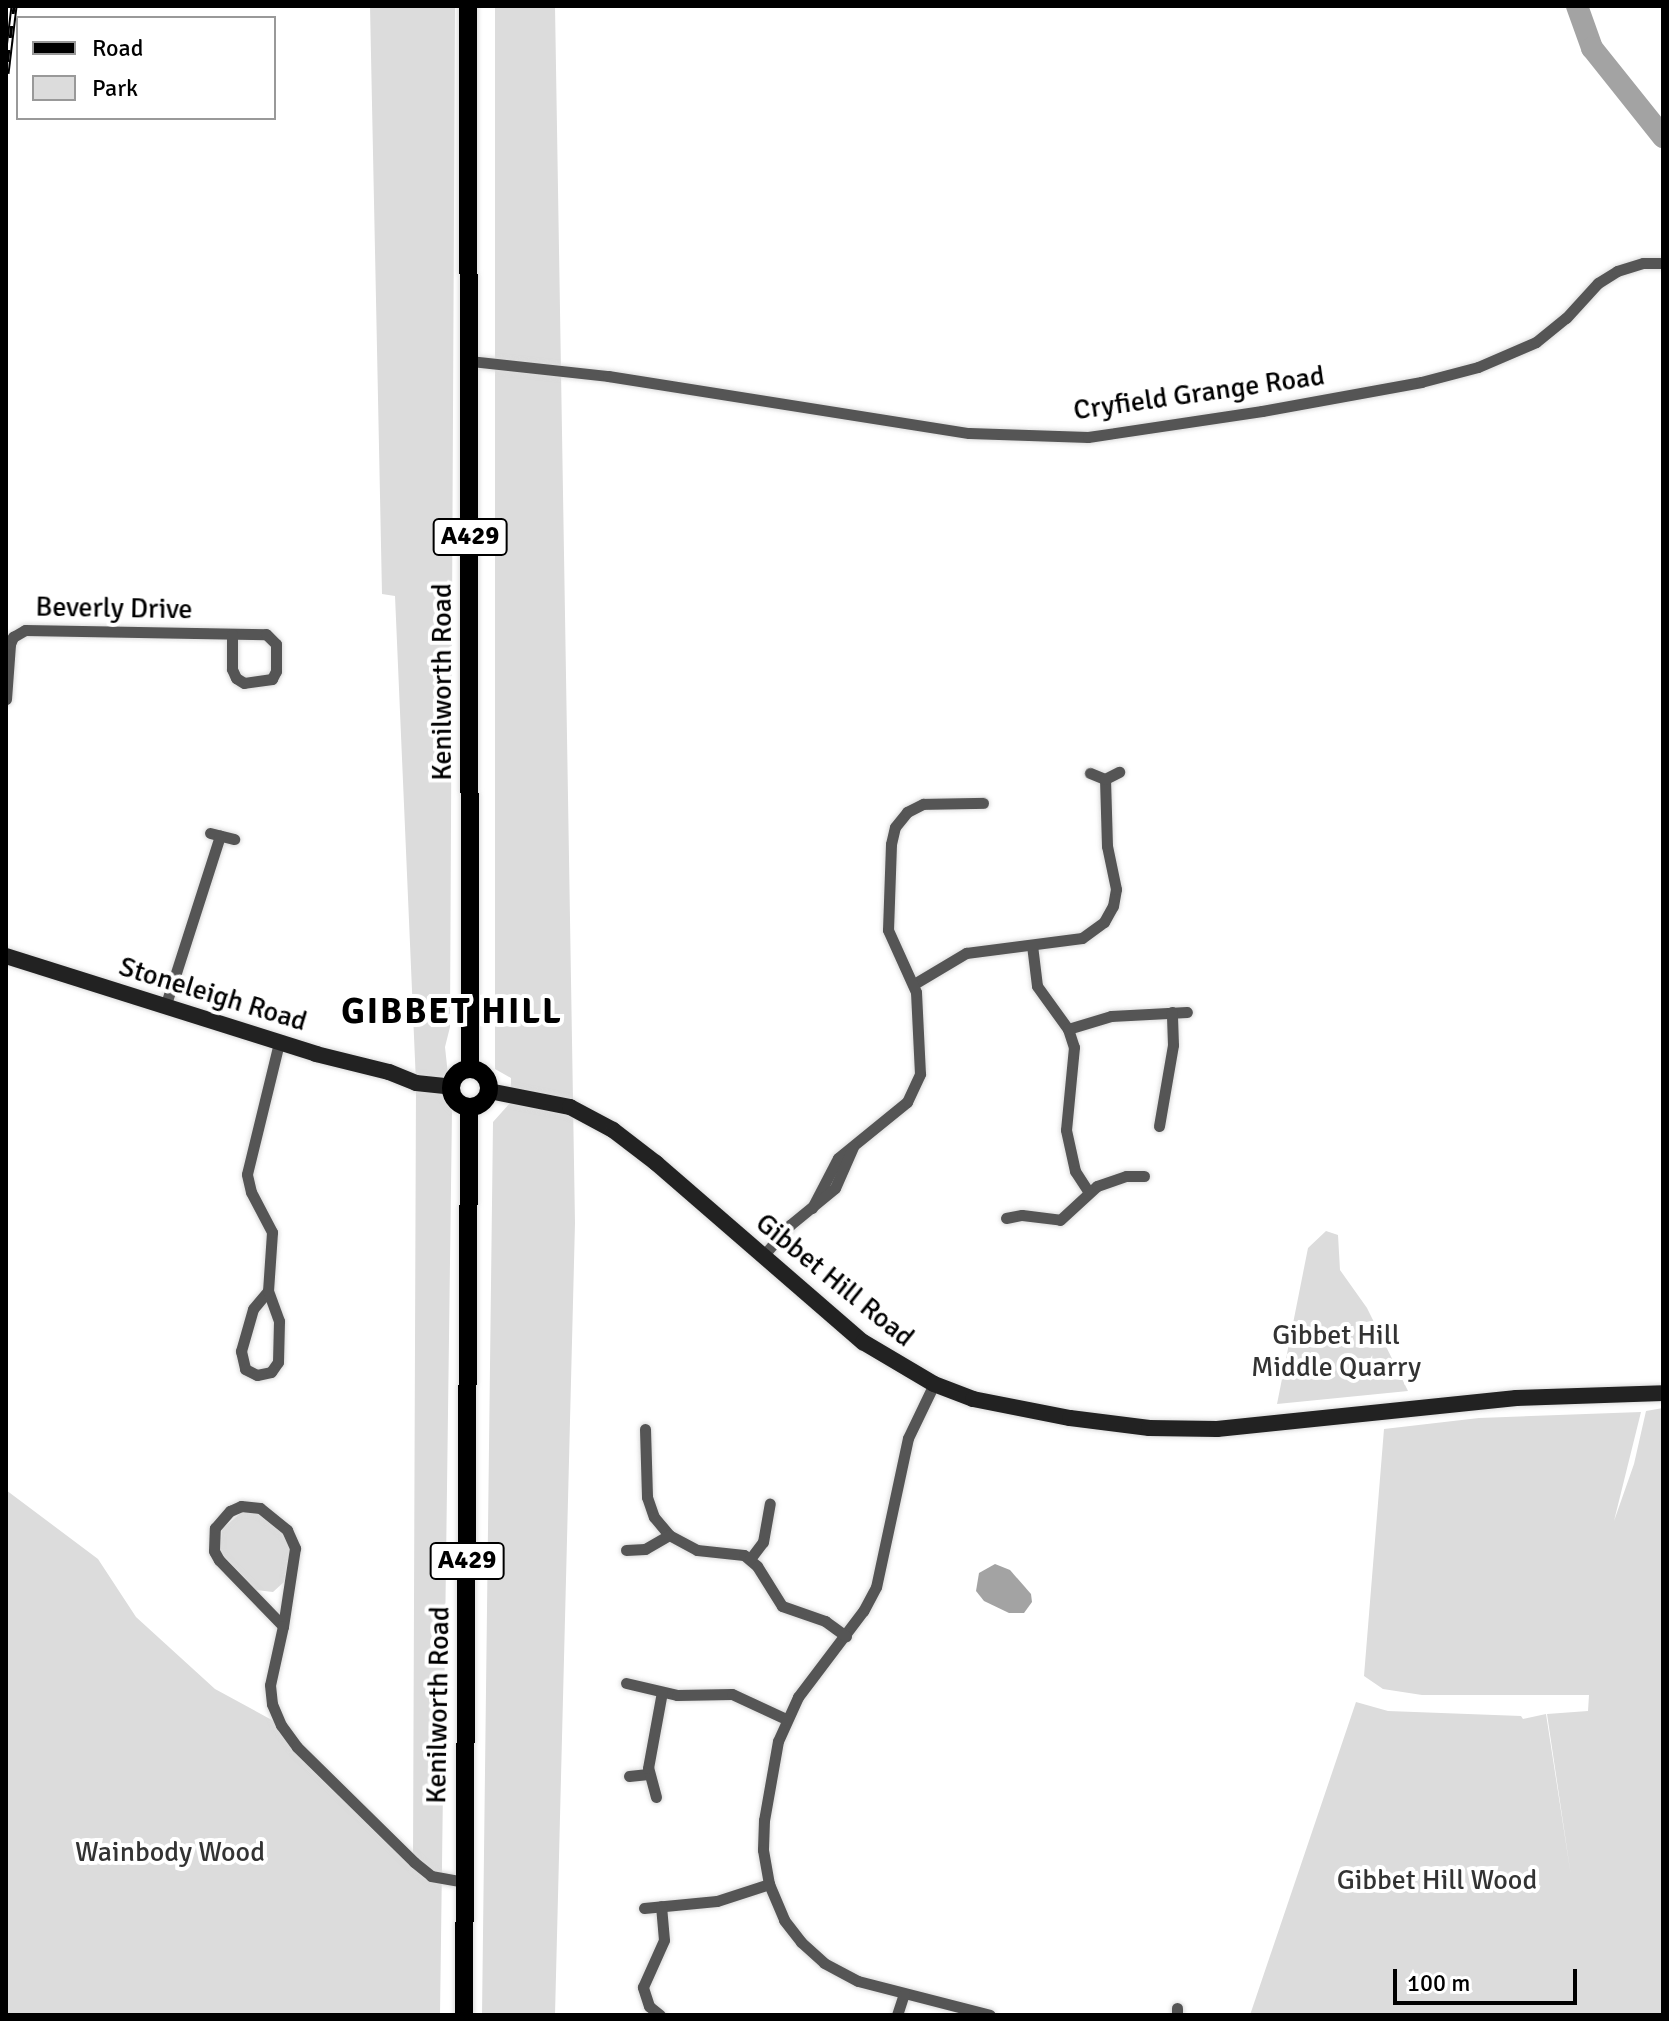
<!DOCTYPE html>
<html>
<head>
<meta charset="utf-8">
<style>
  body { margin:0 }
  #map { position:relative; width:1669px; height:2021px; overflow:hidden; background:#fff; font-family:Signika,sans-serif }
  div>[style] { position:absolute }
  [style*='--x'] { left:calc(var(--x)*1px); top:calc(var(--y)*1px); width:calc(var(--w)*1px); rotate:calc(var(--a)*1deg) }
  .green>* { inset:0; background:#dcdcdc }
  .water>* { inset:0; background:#a3a3a3 }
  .river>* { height:22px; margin:-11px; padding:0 11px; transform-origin:11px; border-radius:11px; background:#a3a3a3 }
  .roads { filter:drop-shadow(0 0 2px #dbdbdb) drop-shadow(0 0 2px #dbdbdb) }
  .street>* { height:11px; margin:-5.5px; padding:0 5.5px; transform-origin:5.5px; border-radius:5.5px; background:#555 }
  .secondary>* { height:16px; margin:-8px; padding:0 8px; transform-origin:8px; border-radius:8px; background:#222 }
  .primary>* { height:18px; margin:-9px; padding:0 9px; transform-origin:9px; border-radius:9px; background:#000 }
  .primary>.ring { margin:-9px; padding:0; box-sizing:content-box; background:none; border:18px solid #000; border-radius:50% }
  .rail>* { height:7px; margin-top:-3.5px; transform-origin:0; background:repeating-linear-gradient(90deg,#fff 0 12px,#000 0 24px); box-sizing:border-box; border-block:2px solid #000 }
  span { translate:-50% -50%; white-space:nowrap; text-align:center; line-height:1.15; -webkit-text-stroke:8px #fff; paint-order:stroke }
  .shield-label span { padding:2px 6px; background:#fff; border:2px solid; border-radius:6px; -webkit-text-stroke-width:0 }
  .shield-label { font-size:26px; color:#000; font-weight:700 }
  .street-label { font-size:28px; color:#000 }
  .park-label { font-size:28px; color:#333 }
  .district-label { font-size:36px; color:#000; font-weight:700; letter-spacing:2px }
  .frame { position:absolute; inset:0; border:8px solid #000; pointer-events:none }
  .legend { position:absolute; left:16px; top:16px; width:260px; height:104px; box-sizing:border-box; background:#fff; border:2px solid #999; margin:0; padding:10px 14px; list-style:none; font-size:24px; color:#000 }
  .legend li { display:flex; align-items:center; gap:16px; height:40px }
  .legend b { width:40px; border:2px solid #999 }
  .scale { position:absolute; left:1393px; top:1969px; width:184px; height:36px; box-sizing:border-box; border:4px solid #000; border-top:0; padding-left:10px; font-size:24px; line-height:28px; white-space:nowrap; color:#000; -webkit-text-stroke:6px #fff; paint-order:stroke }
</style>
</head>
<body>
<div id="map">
  <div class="green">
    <div style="clip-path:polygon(370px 6px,455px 6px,450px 1027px,445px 1047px,452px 1112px,440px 2015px,6px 2015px,6px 1490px,98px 1559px,136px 1617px,215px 1689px,281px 1725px,413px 1861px,416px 1083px,395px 596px,382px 594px)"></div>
    <div style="clip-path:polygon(495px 6px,555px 6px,575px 1223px,555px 2015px,482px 2015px,493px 1122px,511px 1102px,511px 1078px,495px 1069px)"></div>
    <div style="clip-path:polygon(1326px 1231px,1338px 1235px,1340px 1270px,1367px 1308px,1408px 1391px,1277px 1404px,1308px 1248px)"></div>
    <div style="clip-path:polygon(1663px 1408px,1663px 2015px,1250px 2015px,1356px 1702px,1388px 1711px,1521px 1716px,1523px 1719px,1546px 1714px,1571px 1876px,1547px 1714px,1588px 1711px,1589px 1695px,1422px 1695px,1383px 1689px,1364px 1676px,1384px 1429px,1479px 1418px,1641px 1412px,1614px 1521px,1634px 1464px,1646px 1411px)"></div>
    <div style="clip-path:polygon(242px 1512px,260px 1514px,282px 1532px,290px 1549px,284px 1582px,273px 1592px,256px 1590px,220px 1552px,222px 1529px)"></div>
  </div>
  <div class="water">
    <div style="clip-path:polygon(995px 1564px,1010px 1570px,1031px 1594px,1032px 1602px,1024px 1613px,1009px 1613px,984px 1601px,976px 1591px,979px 1573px)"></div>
  </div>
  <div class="river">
    <div style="--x:1577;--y:6;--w:45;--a:70.3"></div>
    <div style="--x:1592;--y:48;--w:114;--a:51.4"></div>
  </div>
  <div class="roads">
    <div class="street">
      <div style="--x:470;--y:361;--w:139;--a:6.2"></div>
      <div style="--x:608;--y:376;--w:365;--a:9"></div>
      <div style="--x:969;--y:433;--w:119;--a:1.9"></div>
      <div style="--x:1088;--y:437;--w:176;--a:-8.5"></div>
      <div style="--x:1262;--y:411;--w:162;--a:-10.3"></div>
      <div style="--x:1421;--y:382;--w:59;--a:-14.7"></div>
      <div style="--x:1478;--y:367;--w:63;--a:-23.3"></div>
      <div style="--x:1536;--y:342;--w:38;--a:-39"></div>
      <div style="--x:1566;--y:318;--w:47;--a:-47.6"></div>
      <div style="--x:1598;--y:283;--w:22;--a:-32"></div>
      <div style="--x:1617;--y:271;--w:27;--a:-17"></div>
      <div style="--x:1643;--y:263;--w:20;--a:0"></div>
      <div style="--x:6;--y:699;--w:55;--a:-85.8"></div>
      <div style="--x:10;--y:644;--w:8;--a:-67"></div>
      <div style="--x:13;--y:637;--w:14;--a:-30"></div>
      <div style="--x:25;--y:630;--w:241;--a:1"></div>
      <div style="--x:266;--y:634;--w:14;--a:45"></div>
      <div style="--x:276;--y:644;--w:27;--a:90"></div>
      <div style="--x:276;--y:671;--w:9;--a:117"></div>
      <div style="--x:272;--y:679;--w:28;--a:172"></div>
      <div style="--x:244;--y:683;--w:9;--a:-148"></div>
      <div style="--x:236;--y:678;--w:10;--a:-114"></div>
      <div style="--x:232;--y:669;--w:35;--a:-90"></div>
      <div style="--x:1090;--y:773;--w:16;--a:22"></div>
      <div style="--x:210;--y:833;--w:25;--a:14"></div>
      <div style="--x:1032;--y:945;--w:41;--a:83"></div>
      <div style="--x:1037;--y:986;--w:53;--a:54.2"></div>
      <div style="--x:1068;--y:1029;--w:19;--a:72"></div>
      <div style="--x:1074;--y:1047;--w:83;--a:95.5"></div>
      <div style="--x:1066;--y:1130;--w:42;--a:77.6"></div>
      <div style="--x:1075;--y:1171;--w:24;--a:57"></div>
      <div style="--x:914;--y:984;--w:61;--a:-30.8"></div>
      <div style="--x:966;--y:953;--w:117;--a:-7.4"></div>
      <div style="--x:1082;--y:938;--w:27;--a:-36"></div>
      <div style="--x:1104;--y:922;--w:18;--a:-61"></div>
      <div style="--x:1113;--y:906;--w:17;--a:-80"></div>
      <div style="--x:1116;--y:889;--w:44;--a:-101.8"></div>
      <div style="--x:1107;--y:846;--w:67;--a:-91.7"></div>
      <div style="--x:1105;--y:779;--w:16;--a:-27"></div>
      <div style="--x:165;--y:1007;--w:180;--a:-72.2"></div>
      <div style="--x:1068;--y:1029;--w:45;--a:-16.8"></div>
      <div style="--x:1111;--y:1016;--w:76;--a:-3"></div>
      <div style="--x:1159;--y:1126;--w:82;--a:-80.2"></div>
      <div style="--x:1173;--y:1045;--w:33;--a:-92"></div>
      <div style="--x:812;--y:1208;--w:56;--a:-62.5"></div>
      <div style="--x:838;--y:1158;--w:89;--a:-39.1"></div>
      <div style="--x:907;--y:1102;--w:31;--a:-65"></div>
      <div style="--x:920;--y:1074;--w:82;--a:-92.8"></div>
      <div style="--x:916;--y:992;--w:68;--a:-114.3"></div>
      <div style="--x:888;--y:930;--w:86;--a:-88"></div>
      <div style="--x:891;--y:844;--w:17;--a:-77"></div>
      <div style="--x:895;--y:827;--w:19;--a:-51"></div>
      <div style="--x:907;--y:812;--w:18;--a:-27"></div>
      <div style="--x:923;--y:804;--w:60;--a:-1"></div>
      <div style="--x:1006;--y:1218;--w:16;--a:-11"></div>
      <div style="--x:1022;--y:1215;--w:38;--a:7"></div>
      <div style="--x:1060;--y:1220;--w:50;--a:-42.6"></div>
      <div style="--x:1097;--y:1186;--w:31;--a:-19"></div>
      <div style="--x:1126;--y:1176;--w:18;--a:0"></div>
      <div style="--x:762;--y:1257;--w:43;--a:-48.8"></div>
      <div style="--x:790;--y:1225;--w:58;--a:-39.4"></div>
      <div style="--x:835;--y:1188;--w:45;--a:-66.3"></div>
      <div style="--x:268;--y:1291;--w:23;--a:130"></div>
      <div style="--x:253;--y:1309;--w:44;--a:105.9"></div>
      <div style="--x:241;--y:1351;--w:18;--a:77"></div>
      <div style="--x:245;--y:1369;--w:13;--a:27"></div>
      <div style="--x:257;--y:1375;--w:14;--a:-12"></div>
      <div style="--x:271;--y:1372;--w:12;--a:-55"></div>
      <div style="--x:278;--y:1362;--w:41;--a:-88.6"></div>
      <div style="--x:279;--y:1321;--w:32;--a:-110"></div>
      <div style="--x:268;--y:1291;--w:59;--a:-86.1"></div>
      <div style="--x:272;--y:1232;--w:45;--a:-117.7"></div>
      <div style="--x:251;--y:1192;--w:18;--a:-103"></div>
      <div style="--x:247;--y:1174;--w:135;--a:-76.3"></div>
      <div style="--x:934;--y:1384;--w:60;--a:115.7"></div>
      <div style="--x:908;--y:1438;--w:152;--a:102.1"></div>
      <div style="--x:876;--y:1587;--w:27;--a:118"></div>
      <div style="--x:863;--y:1611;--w:108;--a:127.1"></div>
      <div style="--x:798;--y:1697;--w:48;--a:114.4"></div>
      <div style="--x:778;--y:1741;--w:80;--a:100"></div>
      <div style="--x:764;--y:1820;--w:30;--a:92"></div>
      <div style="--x:763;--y:1850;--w:35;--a:80"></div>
      <div style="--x:769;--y:1884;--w:39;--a:67"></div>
      <div style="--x:784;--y:1920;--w:28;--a:52"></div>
      <div style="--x:801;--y:1942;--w:31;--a:42"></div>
      <div style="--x:824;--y:1963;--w:38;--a:28"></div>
      <div style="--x:858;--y:1981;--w:136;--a:14.4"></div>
      <div style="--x:645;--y:1429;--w:68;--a:88.3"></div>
      <div style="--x:647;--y:1497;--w:21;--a:71"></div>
      <div style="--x:654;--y:1517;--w:23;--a:50"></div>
      <div style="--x:669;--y:1535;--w:32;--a:28"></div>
      <div style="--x:697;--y:1550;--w:47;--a:6.1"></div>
      <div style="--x:744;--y:1555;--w:17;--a:40"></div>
      <div style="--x:757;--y:1566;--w:47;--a:58"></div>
      <div style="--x:782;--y:1606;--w:46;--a:19.2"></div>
      <div style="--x:825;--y:1621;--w:26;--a:36"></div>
      <div style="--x:626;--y:1550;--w:19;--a:-3"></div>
      <div style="--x:645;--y:1549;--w:28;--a:-30"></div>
      <div style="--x:750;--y:1559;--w:21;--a:-53"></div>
      <div style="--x:763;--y:1542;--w:39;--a:-80"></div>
      <div style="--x:283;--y:1626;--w:92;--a:-134.1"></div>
      <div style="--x:219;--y:1560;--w:10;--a:-119"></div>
      <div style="--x:214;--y:1551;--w:23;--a:-88"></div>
      <div style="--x:215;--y:1528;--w:23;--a:-49"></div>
      <div style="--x:230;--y:1511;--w:12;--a:-24"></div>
      <div style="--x:241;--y:1506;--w:19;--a:6"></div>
      <div style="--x:260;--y:1508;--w:35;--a:39"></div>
      <div style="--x:287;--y:1530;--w:20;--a:66"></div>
      <div style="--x:295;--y:1548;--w:79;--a:98.7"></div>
      <div style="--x:283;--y:1626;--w:60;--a:102.4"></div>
      <div style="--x:270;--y:1685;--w:19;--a:84"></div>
      <div style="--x:272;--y:1704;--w:23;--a:67"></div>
      <div style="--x:281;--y:1725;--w:27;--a:54"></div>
      <div style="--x:297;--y:1747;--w:164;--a:44.5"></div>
      <div style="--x:414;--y:1862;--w:22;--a:39"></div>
      <div style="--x:431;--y:1876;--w:35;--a:10"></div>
      <div style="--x:626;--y:1683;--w:52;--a:13.2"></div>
      <div style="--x:677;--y:1695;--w:55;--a:-1"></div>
      <div style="--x:732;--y:1694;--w:60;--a:24.8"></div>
      <div style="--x:629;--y:1776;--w:19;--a:-6"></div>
      <div style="--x:656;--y:1797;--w:30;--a:-105"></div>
      <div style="--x:648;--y:1768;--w:77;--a:-79.6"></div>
      <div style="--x:644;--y:1908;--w:73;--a:-5.5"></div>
      <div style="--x:717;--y:1901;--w:55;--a:-18.1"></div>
      <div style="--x:660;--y:2015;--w:14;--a:-141"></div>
      <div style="--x:649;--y:2006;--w:20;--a:-108"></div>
      <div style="--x:643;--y:1987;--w:51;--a:-65.9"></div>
      <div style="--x:664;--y:1940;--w:34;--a:-95"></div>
      <div style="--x:897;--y:2015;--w:22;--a:-72"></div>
      <div style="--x:1177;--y:2015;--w:7;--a:-90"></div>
    </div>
    <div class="secondary">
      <div style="--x:6;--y:956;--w:325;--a:17.5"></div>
      <div style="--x:316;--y:1054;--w:75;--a:13.9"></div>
      <div style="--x:389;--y:1072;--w:29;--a:22"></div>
      <div style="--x:416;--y:1083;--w:36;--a:6"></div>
      <div style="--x:489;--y:1091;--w:83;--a:11.2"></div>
      <div style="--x:570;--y:1107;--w:49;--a:28.1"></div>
      <div style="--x:613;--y:1130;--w:54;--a:37.5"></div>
      <div style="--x:656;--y:1163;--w:274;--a:40.9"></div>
      <div style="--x:863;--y:1342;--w:82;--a:30.6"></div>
      <div style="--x:934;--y:1384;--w:42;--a:21"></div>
      <div style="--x:973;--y:1399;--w:99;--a:11.1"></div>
      <div style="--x:1070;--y:1418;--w:80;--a:7.2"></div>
      <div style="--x:1149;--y:1428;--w:68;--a:0.8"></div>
      <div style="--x:1217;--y:1429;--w:301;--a:-5.9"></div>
      <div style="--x:1516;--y:1398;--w:147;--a:-1.9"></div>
    </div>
    <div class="primary">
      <div style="--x:468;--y:6;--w:1063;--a:89.89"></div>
      <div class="ring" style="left:451px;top:1069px;width:20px;height:20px"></div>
      <div style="--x:464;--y:2015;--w:908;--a:-89.68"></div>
    </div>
  </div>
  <div class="rail">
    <div style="--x:6;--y:73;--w:67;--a:-83.2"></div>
  </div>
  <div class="shield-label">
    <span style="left:470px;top:537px">A429</span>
    <span style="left:467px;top:1561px">A429</span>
  </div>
  <div class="street-label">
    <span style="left:1199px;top:393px;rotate:-8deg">Cryfield Grange Road</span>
    <span style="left:114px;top:608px;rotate:1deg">Beverly Drive</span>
    <span style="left:442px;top:682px;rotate:-90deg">Kenilworth Road</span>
    <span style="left:213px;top:994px;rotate:17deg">Stoneleigh Road</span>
    <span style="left:835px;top:1280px;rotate:39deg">Gibbet Hill Road</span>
    <span style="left:438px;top:1705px;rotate:-89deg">Kenilworth Road</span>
  </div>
  <div class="park-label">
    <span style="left:1336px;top:1351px">Gibbet Hill<br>Middle Quarry</span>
    <span style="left:170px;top:1852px">Wainbody Wood</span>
    <span style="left:1437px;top:1880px">Gibbet Hill Wood</span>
  </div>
  <div class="district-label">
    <span style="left:452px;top:1012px">GIBBET HILL</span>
  </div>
  <div class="frame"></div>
  <ul class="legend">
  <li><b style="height:10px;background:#000"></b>Road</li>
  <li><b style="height:22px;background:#dcdcdc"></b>Park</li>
  </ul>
  <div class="scale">100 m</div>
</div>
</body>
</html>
